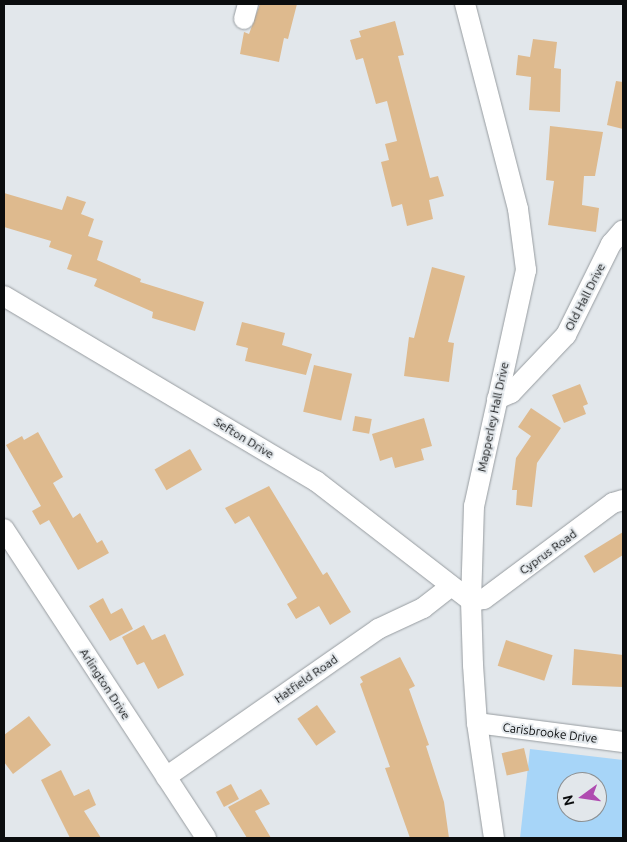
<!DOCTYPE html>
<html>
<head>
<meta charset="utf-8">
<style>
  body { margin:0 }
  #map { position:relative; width:627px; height:842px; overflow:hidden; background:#e2e7eb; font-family:Ubuntu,sans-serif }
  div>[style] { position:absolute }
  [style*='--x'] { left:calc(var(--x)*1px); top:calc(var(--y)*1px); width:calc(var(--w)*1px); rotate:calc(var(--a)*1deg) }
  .green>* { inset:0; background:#a7d5f8 }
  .building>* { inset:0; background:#deba8e; transform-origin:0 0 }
  .roads { filter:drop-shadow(0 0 1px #979ca0) drop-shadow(0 0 1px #979ca0) }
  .street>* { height:20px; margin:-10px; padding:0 10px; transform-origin:10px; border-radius:10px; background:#fff }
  span { translate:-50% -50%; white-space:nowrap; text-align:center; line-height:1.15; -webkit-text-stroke:4px #e2e7eb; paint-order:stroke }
  .street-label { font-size:12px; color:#0b0d0e }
  .frame { position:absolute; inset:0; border:5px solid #0b0d0e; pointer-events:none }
  .north { position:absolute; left:557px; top:772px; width:50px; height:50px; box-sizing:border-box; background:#e2e7eb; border:1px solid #8c9093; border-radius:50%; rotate:256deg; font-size:14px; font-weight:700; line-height:20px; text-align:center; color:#0b0d0e }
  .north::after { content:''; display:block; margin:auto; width:18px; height:22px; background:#af4bb0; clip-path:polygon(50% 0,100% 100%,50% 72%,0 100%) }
</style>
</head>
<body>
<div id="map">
  <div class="green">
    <div style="clip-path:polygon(evenodd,530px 749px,623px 760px,623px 838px,520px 838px,530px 749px,567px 782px,597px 782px,597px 812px,567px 812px,567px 782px)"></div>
  </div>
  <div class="building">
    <div style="clip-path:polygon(260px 4px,297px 4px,288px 39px,284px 38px,279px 62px,240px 54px,244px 32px,249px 34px)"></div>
    <div style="clip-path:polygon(395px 21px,404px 55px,398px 56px,430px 178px,438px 176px,444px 196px,429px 200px,433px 219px,407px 226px,402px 204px,392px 207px,381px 162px,389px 160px,385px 144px,397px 141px,387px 101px,376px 104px,363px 58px,356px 60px,350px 40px,361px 37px,359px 31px)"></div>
    <div style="clip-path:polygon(533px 39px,557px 42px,554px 68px,561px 69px,560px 112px,529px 110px,531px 77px,516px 75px,518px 55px,530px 57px)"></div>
    <div style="clip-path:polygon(616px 81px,623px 82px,623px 129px,607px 125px)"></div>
    <div style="clip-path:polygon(550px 126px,603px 132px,595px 176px,584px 176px,582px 205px,599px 208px,596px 232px,548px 225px,554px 181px,546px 180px)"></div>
    <div style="clip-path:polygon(4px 193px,62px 210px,67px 196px,86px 202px,81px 214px,94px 219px,88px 236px,103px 241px,97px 260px,141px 279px,140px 282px,204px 302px,195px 331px,152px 318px,153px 312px,94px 286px,97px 279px,67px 269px,72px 255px,49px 247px,51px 241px,4px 227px)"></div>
    <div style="clip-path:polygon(432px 267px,465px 276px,448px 342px,454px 343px,449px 382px,404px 376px,409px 337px,414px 338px)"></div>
    <div style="clip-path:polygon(242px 322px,285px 333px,282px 345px,312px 354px,306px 375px,245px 361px,248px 348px,236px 345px)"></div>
    <div style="left:314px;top:365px;width:39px;height:48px;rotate:13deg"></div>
    <div style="clip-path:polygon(580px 384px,588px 404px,583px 406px,586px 414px,564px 423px,552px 395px)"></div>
    <div style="clip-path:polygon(531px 408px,561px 428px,537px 463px,532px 507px,516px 505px,517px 490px,512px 490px,516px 458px,531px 436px,518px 427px)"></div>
    <div style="left:355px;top:416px;width:17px;height:15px;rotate:10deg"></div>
    <div style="clip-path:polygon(424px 418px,432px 446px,421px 449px,424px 460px,395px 468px,392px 457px,380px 461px,372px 434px)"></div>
    <div style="clip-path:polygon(38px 432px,63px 477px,53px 483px,73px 518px,80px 513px,97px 543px,102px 540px,109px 553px,78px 570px,49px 520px,40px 525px,32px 511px,41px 506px,6px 445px,22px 436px,24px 440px)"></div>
    <div style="left:190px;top:449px;width:24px;height:41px;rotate:60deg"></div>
    <div style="clip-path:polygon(269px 486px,323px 575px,327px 572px,351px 612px,330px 625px,319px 606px,296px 619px,287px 604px,297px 598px,249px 516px,235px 524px,225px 508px)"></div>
    <div style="clip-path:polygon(623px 532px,623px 555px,594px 573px,584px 556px)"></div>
    <div style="clip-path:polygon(103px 598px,111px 614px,122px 608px,133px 629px,110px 641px,89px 606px)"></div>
    <div style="clip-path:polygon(144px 625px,152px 640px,165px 634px,184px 675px,158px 689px,144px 662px,137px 665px,122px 637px)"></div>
    <div style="left:506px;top:640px;width:49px;height:27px;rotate:18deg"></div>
    <div style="clip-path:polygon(574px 649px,623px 655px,623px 687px,572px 685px)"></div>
    <div style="clip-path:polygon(400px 657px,415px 686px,409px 689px,429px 745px,426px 746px,444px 802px,449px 838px,410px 838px,385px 768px,390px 767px,360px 684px,363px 682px,360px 677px)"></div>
    <div style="left:317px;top:705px;width:33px;height:24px;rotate:55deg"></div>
    <div style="clip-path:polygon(29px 716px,51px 745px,13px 774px,4px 762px,4px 735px)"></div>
    <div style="left:524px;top:748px;width:23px;height:23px;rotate:77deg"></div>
    <div style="clip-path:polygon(61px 770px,74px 796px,89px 789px,96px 805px,84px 811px,101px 838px,70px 838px,41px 780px)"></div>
    <div style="left:231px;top:784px;width:17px;height:17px;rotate:62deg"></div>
    <div style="clip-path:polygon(261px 789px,270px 804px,255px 811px,271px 838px,247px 838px,228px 807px)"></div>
  </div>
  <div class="roads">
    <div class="street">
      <div style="--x:465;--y:4;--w:212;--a:75.5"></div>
      <div style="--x:518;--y:209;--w:62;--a:82.5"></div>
      <div style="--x:526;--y:270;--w:242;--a:102.4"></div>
      <div style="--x:474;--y:506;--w:95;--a:91.8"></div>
      <div style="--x:471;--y:601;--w:64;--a:88.2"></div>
      <div style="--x:473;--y:665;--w:58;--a:86.1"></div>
      <div style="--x:477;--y:723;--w:116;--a:81.6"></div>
      <div style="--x:244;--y:19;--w:16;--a:-75"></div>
      <div style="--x:4;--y:296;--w:363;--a:30.7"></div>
      <div style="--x:316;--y:481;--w:196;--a:37.7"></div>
      <div style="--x:471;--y:601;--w:13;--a:-9"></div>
      <div style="--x:484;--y:599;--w:161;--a:-36.7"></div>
      <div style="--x:613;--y:503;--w:10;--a:-17"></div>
      <div style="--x:497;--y:399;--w:15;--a:-23"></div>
      <div style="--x:511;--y:393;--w:80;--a:-46.5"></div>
      <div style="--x:566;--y:335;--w:102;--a:-63.7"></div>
      <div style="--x:611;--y:244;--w:18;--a:-49"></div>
      <div style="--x:4;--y:529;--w:369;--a:56.8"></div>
      <div style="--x:477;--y:723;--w:147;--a:7.4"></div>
      <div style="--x:166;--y:777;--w:259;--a:-34.9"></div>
      <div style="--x:378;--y:629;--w:50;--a:-25"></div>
      <div style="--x:423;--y:608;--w:34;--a:-38"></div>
    </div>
  </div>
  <div class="street-label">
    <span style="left:585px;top:297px;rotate:-63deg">Old Hall Drive</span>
    <span style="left:493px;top:417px;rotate:-78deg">Mapperley Hall Drive</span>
    <span style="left:244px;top:438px;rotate:31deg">Sefton Drive</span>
    <span style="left:548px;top:552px;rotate:-36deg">Cyprus Road</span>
    <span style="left:306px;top:679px;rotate:-35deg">Hatfield Road</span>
    <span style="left:105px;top:684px;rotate:57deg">Arlington Drive</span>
    <span style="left:550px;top:733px;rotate:7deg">Carisbrooke Drive</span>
  </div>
  <div class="frame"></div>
  <div class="north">N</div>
</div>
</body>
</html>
